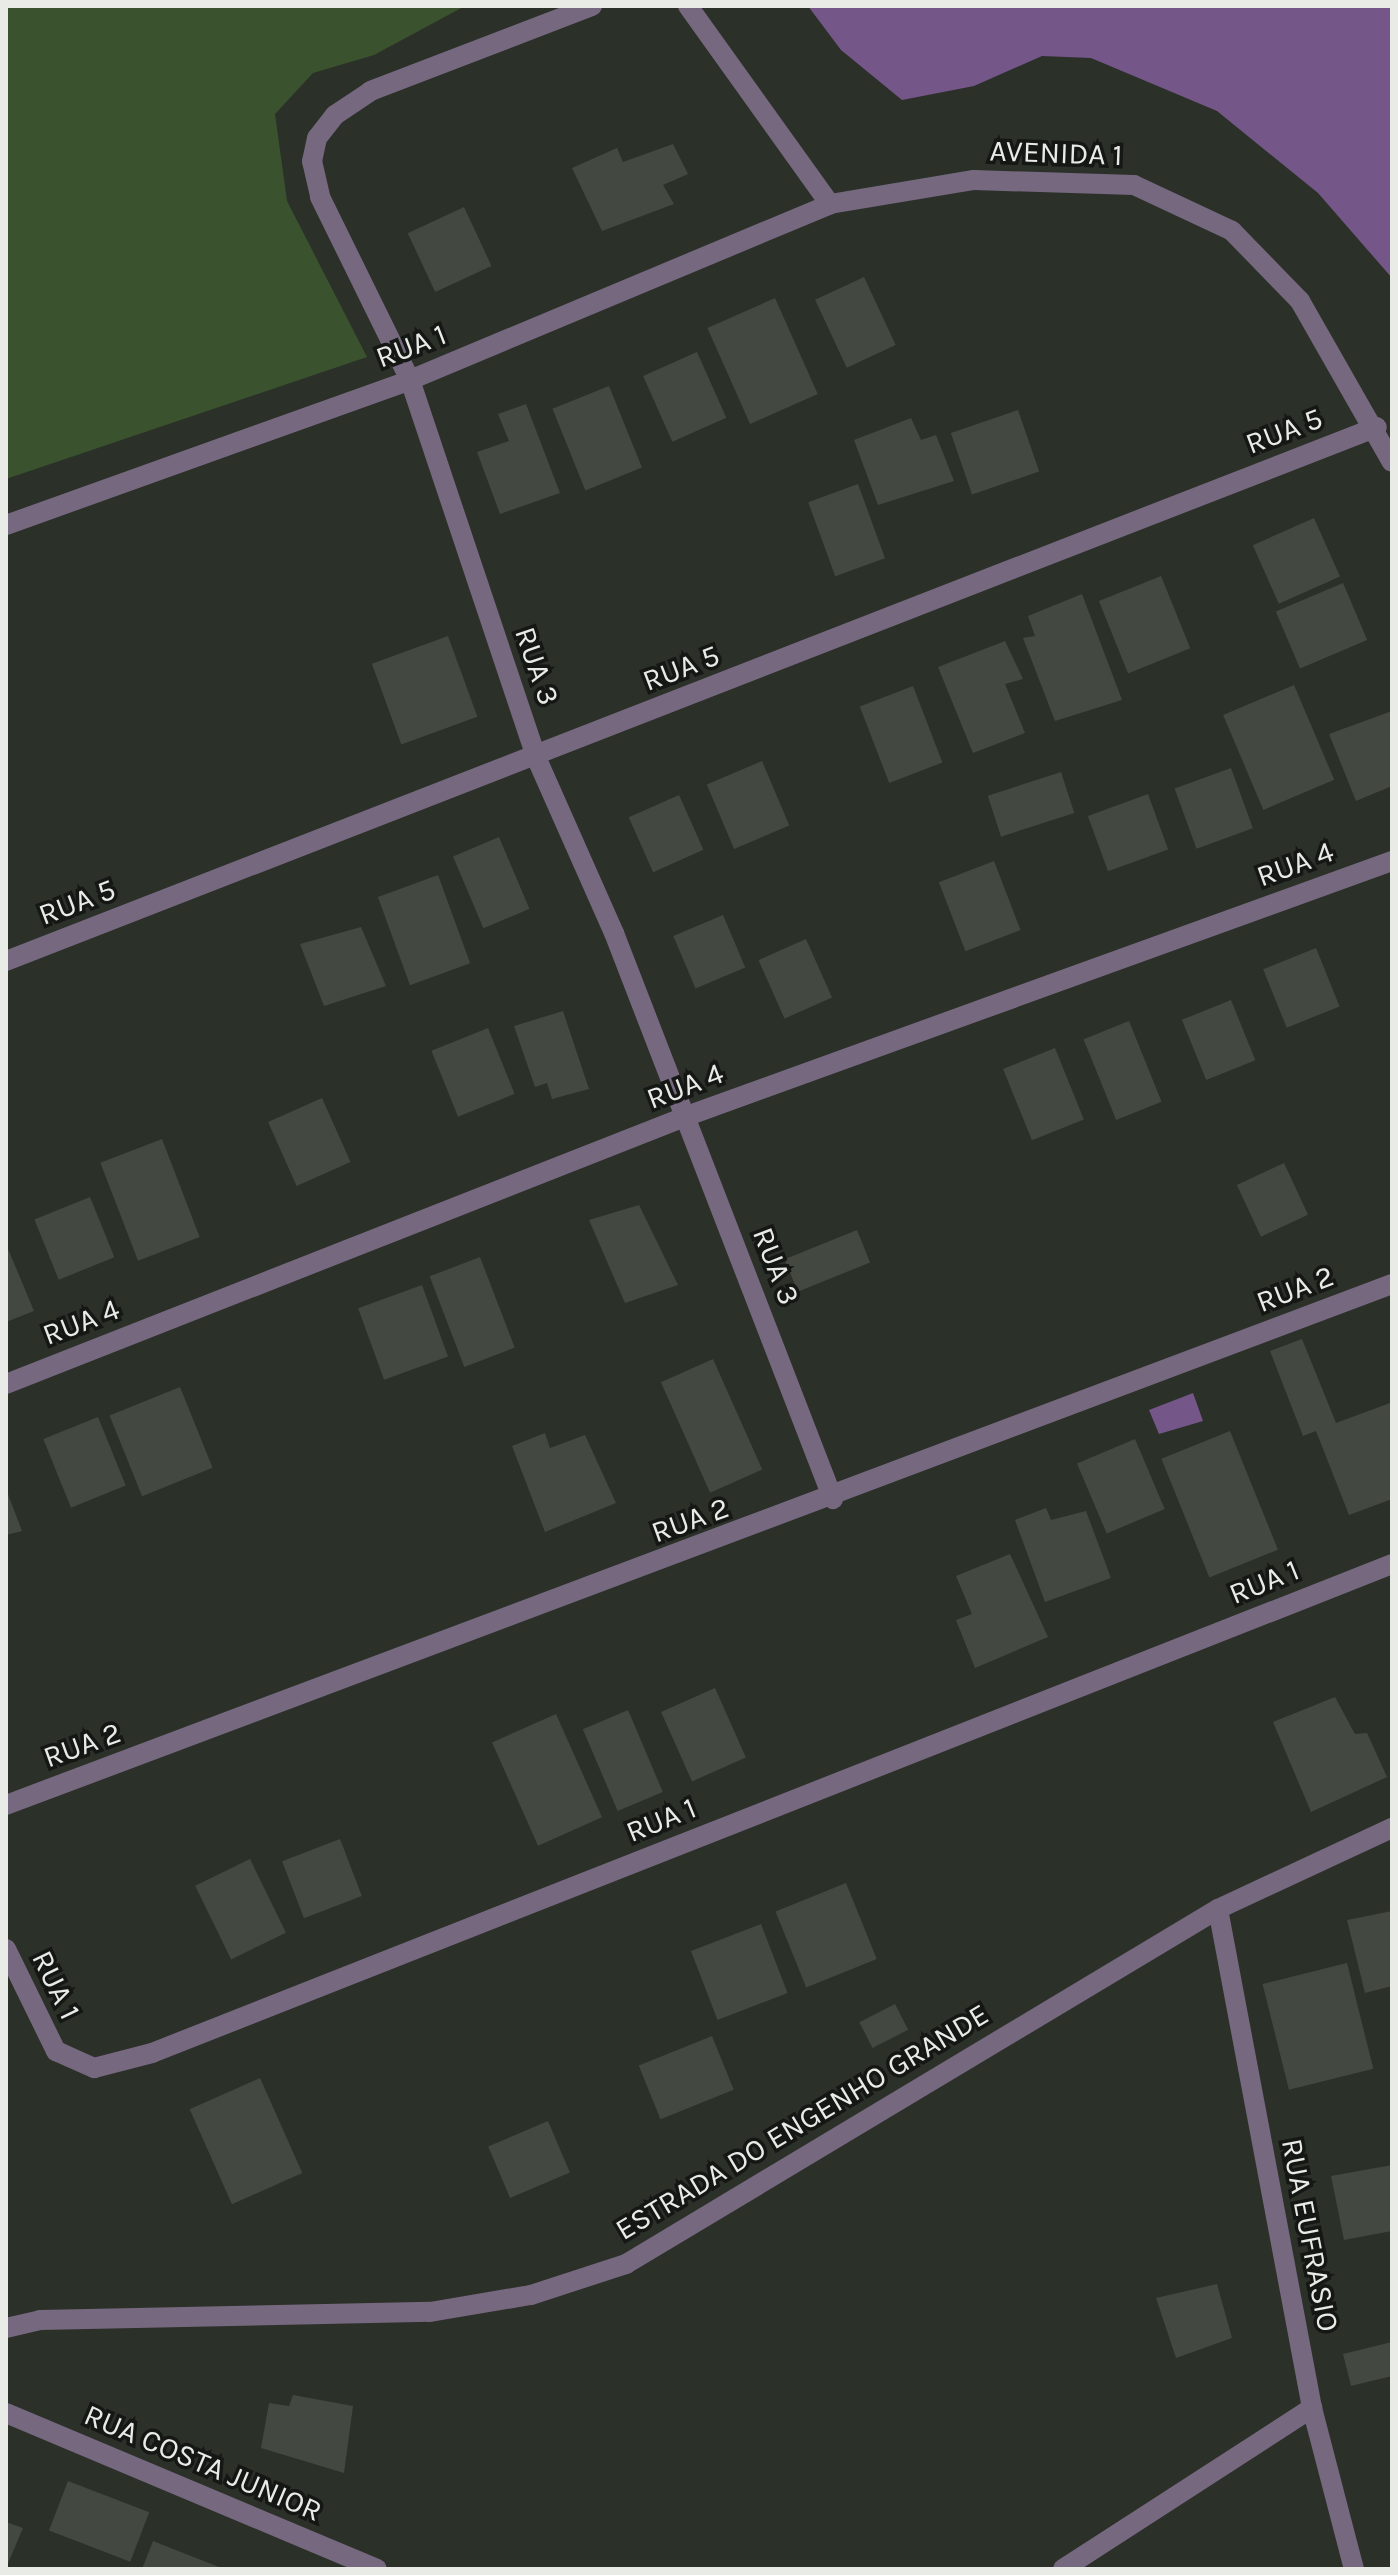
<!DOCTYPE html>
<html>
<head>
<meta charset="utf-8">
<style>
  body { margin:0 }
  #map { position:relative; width:1398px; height:2575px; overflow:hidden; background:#2b3029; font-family:Karla,sans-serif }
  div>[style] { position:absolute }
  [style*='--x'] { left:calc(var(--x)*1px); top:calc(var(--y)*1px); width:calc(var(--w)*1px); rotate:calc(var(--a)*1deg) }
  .green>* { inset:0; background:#3a532e }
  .water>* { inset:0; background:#755688 }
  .building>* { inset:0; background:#434841; transform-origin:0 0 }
  .minor>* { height:20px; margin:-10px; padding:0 10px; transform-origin:10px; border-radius:10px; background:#76687f }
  span { translate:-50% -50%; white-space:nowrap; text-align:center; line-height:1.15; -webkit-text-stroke:7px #151714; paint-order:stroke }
  .street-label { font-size:30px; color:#e8ebe6 }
  .frame { position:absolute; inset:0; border:8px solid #e8ebe6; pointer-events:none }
</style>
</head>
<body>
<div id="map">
  <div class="green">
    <div style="clip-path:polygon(6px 6px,465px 6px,374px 55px,313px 73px,275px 114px,287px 201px,367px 357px,6px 479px)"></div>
  </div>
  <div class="water">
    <div style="clip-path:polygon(808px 6px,1392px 6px,1392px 278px,1318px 193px,1217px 111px,1091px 58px,1042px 56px,974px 86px,902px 100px,841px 50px)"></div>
    <div style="clip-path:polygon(1193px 1393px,1203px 1421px,1159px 1434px,1149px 1410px)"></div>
  </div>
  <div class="building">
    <div style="clip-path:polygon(673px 144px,688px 174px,663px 185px,674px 204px,602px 231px,572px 168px,617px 148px,623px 162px)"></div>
    <div style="left:464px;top:207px;width:65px;height:62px;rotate:65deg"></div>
    <div style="left:864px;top:277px;width:75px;height:54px;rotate:65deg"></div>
    <div style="left:775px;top:298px;width:105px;height:74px;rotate:66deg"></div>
    <div style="left:697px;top:352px;width:72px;height:59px;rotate:66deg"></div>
    <div style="left:609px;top:386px;width:88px;height:61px;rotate:68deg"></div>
    <div style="clip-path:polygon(526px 404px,560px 493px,500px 514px,477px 452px,509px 441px,498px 414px)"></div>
    <div style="left:1018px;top:410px;width:65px;height:71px;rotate:71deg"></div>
    <div style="clip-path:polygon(911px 418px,921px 440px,936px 435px,954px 481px,878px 505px,854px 440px)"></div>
    <div style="left:858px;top:484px;width:79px;height:53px;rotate:70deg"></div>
    <div style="left:1314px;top:518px;width:64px;height:67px;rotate:66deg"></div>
    <div style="left:1161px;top:576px;width:78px;height:67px;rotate:68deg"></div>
    <div style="left:1343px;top:583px;width:62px;height:73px;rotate:67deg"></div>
    <div style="clip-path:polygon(1082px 594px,1122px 700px,1055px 721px,1023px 638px,1035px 636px,1028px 616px)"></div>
    <div style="left:448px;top:636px;width:86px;height:81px;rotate:70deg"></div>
    <div style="clip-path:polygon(1005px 641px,1023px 679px,1005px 684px,1025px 733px,973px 753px,938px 667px)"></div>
    <div style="left:1294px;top:685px;width:103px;height:77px;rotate:67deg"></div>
    <div style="left:913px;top:686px;width:82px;height:57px;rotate:69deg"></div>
    <div style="clip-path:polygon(1392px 711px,1392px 786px,1356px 801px,1329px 734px)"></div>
    <div style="left:762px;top:761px;width:70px;height:60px;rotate:67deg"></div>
    <div style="left:1231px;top:768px;width:64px;height:60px;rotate:70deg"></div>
    <div style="left:1061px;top:772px;width:43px;height:77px;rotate:72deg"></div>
    <div style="left:1148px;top:794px;width:59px;height:64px;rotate:70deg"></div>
    <div style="left:679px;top:795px;width:60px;height:55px;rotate:66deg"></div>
    <div style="left:499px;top:837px;width:78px;height:50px;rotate:67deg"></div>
    <div style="left:994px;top:861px;width:74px;height:59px;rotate:69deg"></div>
    <div style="left:438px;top:875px;width:94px;height:64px;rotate:70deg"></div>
    <div style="left:723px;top:915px;width:57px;height:54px;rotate:67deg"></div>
    <div style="clip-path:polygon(361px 927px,386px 986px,324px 1006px,300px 944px)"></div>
    <div style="left:806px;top:939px;width:64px;height:52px;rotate:66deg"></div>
    <div style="left:1316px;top:948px;width:63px;height:57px;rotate:68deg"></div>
    <div style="left:1231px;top:1000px;width:65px;height:53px;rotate:68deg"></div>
    <div style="clip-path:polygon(563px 1011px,589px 1089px,552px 1099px,547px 1083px,535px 1087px,514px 1026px)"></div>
    <div style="left:1129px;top:1021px;width:87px;height:49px;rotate:68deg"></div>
    <div style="left:488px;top:1028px;width:71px;height:61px;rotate:68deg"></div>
    <div style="left:1055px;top:1048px;width:77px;height:56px;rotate:68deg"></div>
    <div style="left:322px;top:1098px;width:70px;height:59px;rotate:66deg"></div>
    <div style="left:162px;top:1139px;width:105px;height:66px;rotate:69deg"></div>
    <div style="left:1284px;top:1163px;width:57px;height:52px;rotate:65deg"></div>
    <div style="left:90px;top:1197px;width:65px;height:60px;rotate:68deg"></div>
    <div style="clip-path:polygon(639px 1205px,678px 1285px,625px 1303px,589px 1220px)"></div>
    <div style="left:857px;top:1230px;width:35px;height:78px;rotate:68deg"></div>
    <div style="clip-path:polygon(6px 1244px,34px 1311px,6px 1322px)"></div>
    <div style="left:480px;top:1257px;width:97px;height:54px;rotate:69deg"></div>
    <div style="left:422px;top:1285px;width:76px;height:68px;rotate:70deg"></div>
    <div style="clip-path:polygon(1302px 1339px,1336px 1423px,1390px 1403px,1392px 1499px,1349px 1515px,1316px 1431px,1303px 1436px,1270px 1351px)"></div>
    <div style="left:713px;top:1359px;width:121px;height:57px;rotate:66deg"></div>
    <div style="left:180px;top:1387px;width:87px;height:76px;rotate:68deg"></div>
    <div style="left:98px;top:1417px;width:74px;height:59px;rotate:68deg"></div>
    <div style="left:1230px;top:1431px;width:128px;height:74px;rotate:68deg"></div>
    <div style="clip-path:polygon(545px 1433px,550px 1448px,585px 1435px,616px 1503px,545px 1532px,512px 1446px)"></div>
    <div style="left:1135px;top:1439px;width:76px;height:63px;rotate:67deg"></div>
    <div style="clip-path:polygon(6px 1489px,22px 1531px,6px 1535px)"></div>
    <div style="clip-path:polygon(1046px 1508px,1051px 1520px,1086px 1511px,1111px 1578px,1045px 1602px,1015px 1520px)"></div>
    <div style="clip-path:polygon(1010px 1554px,1048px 1637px,975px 1668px,956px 1620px,972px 1614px,956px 1576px)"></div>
    <div style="left:715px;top:1688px;width:76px;height:59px;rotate:66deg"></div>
    <div style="clip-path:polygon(1335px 1697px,1355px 1734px,1367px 1733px,1387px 1777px,1311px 1812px,1273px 1722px)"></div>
    <div style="left:628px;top:1710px;width:89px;height:49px;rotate:67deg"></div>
    <div style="left:556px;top:1714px;width:113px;height:70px;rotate:66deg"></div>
    <div style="left:340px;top:1839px;width:61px;height:62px;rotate:69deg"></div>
    <div style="left:250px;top:1859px;width:82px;height:61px;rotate:64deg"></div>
    <div style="left:846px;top:1883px;width:82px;height:76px;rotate:68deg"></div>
    <div style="clip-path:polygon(1392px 1911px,1392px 1986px,1365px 1993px,1347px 1920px)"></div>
    <div style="left:761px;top:1924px;width:74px;height:75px;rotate:69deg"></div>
    <div style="left:1347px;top:1963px;width:109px;height:87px;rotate:76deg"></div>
    <div style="left:895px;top:2004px;width:29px;height:40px;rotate:63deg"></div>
    <div style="left:712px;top:2036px;width:58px;height:79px;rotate:68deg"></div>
    <div style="left:260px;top:2078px;width:104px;height:77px;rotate:66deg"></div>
    <div style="left:548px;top:2121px;width:56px;height:65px;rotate:67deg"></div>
    <div style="clip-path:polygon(1392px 2165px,1392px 2231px,1344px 2240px,1331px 2176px)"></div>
    <div style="clip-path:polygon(1217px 2284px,1232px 2338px,1176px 2358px,1156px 2298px)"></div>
    <div style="clip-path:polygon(1392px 2342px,1392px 2376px,1351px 2386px,1343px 2354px)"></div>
    <div style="clip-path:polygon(293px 2395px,353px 2406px,344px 2473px,261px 2448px,269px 2403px,289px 2406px)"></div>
    <div style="left:68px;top:2481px;width:87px;height:53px;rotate:21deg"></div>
    <div style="clip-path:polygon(6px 2522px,23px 2528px,6px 2568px)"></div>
    <div style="clip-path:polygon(153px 2541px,224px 2569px,142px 2569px)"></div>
  </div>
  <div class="minor">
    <div style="--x:592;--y:6;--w:237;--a:159"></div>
    <div style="--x:371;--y:91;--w:43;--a:146.3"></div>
    <div style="--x:335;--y:115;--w:29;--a:128"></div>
    <div style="--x:317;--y:138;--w:24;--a:102"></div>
    <div style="--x:312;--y:161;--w:37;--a:77"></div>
    <div style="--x:320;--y:197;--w:204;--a:63.8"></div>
    <div style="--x:410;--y:380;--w:397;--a:71.5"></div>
    <div style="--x:536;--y:757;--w:193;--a:66.1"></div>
    <div style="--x:614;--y:933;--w:607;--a:68.85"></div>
    <div style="--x:688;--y:6;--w:244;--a:54.4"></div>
    <div style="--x:830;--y:204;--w:146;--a:-9.5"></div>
    <div style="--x:974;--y:180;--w:160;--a:1.8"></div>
    <div style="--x:1134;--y:185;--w:108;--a:25.1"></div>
    <div style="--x:1232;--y:231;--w:98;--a:45.8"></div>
    <div style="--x:1300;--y:301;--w:185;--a:60.3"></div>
    <div style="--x:6;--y:525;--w:429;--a:-19.7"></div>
    <div style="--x:410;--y:380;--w:455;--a:-22.7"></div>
    <div style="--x:6;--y:961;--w:1471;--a:-21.28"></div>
    <div style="--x:6;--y:1384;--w:732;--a:-21.48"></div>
    <div style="--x:687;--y:1116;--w:750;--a:-19.89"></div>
    <div style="--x:6;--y:1805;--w:1481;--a:-20.6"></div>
    <div style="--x:1218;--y:1909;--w:508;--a:79.33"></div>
    <div style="--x:1312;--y:2408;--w:166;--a:75.4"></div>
    <div style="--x:6;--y:1949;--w:114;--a:63.9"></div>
    <div style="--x:56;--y:2051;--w:42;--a:24.1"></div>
    <div style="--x:94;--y:2068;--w:60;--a:-14.5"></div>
    <div style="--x:152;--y:2053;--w:1333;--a:-21.52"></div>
    <div style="--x:6;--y:2328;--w:35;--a:-13"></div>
    <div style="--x:40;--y:2320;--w:390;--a:-1.2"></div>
    <div style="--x:430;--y:2312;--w:102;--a:-9.6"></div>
    <div style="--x:531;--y:2295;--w:100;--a:-18.1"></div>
    <div style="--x:626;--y:2264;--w:690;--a:-30.95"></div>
    <div style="--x:1218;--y:1909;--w:192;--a:-25"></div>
    <div style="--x:6;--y:2413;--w:402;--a:22.8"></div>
    <div style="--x:1063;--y:2569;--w:297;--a:-32.9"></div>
  </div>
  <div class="street-label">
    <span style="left:1056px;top:153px;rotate:2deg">AVENIDA 1</span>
    <span style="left:411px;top:346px;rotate:-21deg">RUA 1</span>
    <span style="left:1284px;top:431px;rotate:-21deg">RUA 5</span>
    <span style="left:537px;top:666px;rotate:71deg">RUA 3</span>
    <span style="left:681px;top:668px;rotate:-21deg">RUA 5</span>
    <span style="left:1295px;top:864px;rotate:-20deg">RUA 4</span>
    <span style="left:77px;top:902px;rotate:-21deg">RUA 5</span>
    <span style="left:685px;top:1086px;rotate:-21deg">RUA 4</span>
    <span style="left:776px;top:1266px;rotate:69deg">RUA 3</span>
    <span style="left:1295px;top:1289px;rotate:-21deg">RUA 2</span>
    <span style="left:81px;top:1322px;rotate:-21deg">RUA 4</span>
    <span style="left:690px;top:1520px;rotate:-20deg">RUA 2</span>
    <span style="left:1264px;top:1582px;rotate:-22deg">RUA 1</span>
    <span style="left:82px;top:1745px;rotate:-20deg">RUA 2</span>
    <span style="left:661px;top:1820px;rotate:-22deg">RUA 1</span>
    <span style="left:56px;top:1985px;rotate:64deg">RUA 1</span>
    <span style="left:802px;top:2122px;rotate:-31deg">ESTRADA DO ENGENHO GRANDE</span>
    <span style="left:1310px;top:2235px;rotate:79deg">RUA EUFRASIO</span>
    <span style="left:203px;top:2463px;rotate:23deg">RUA COSTA JUNIOR</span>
  </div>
  <div class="frame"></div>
</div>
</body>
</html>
